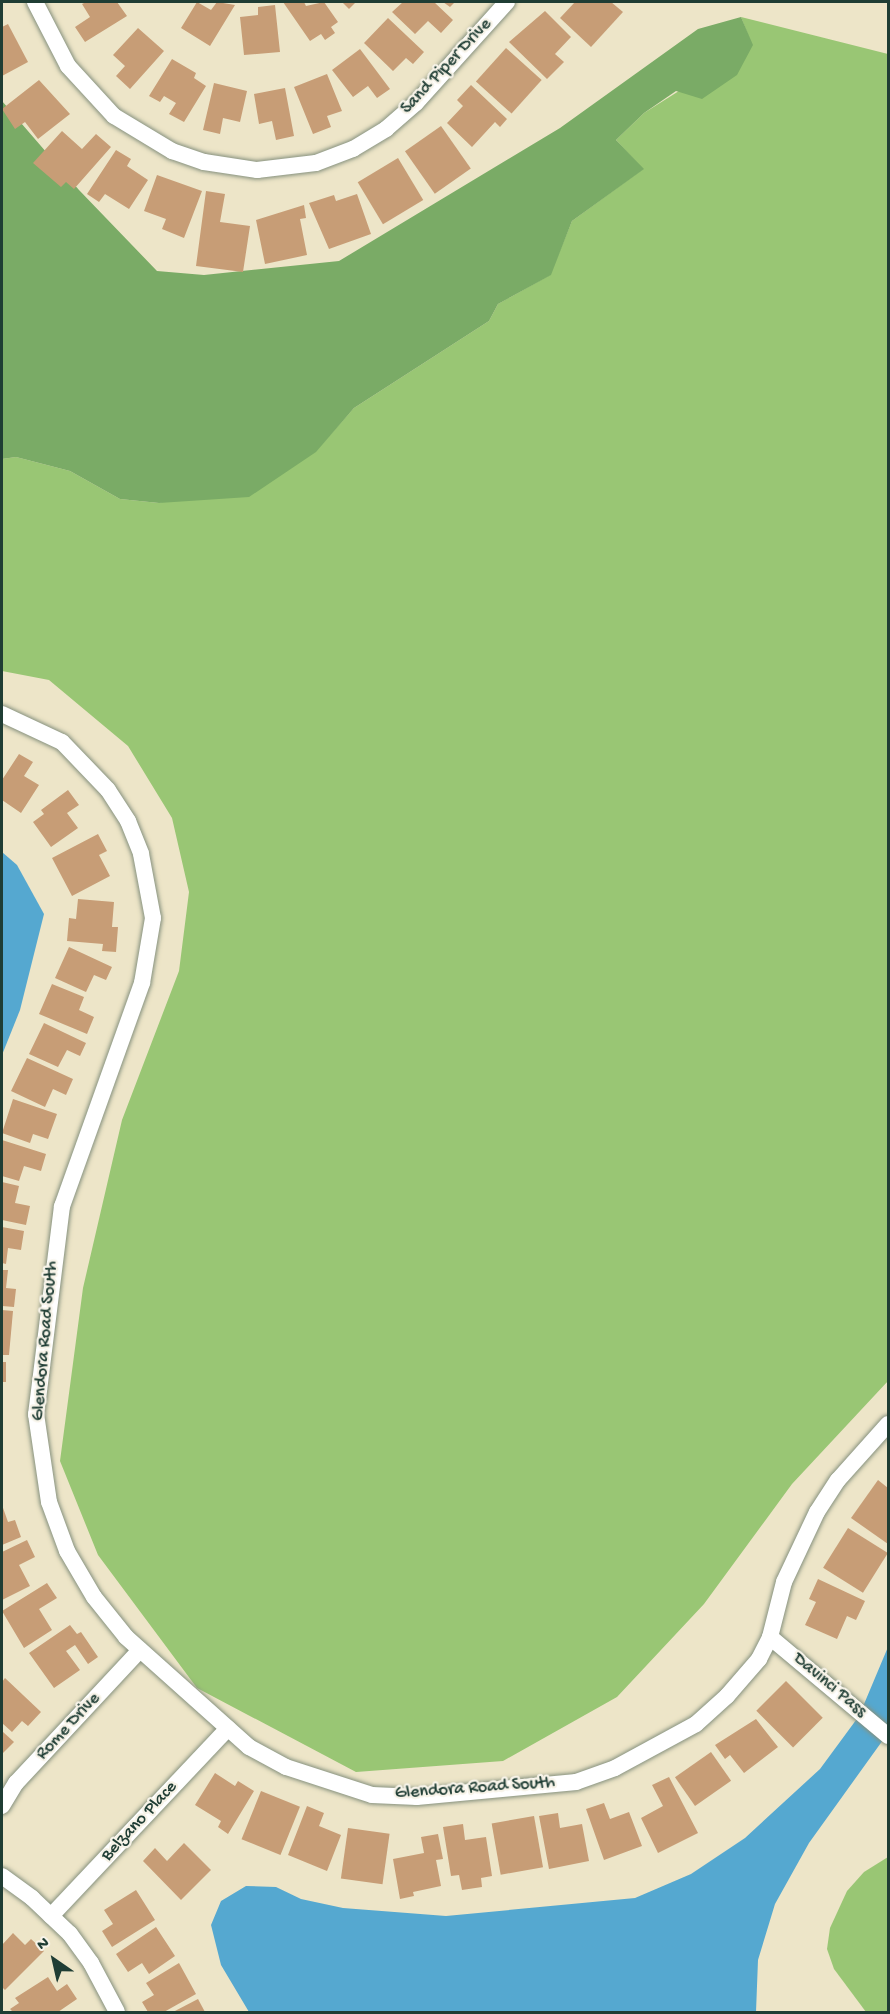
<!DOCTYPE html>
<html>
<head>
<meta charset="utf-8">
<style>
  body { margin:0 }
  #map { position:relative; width:890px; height:2014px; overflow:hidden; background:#ede5c8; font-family:"Gochi Hand",sans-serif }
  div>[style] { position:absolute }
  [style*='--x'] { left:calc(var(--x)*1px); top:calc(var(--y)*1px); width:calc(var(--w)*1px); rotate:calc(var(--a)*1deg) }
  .green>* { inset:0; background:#99c674 }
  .forest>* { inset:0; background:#7aab66 }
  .water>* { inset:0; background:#55a8d0 }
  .building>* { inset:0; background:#c79d76; transform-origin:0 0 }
  .roads { filter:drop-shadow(0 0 2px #86917e) drop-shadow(0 0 2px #86917e) }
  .minor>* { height:16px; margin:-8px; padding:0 8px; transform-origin:8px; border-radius:8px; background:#fff }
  span { translate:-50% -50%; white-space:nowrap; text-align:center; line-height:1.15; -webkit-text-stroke:4.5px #f7f3e8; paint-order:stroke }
  .street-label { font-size:18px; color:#1f3d34 }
  .frame { position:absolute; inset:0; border:3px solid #1f3d34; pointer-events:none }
  .north { position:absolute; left:24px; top:1930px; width:60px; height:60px; -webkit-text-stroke:4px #f7f3e8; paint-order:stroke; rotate:326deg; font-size:16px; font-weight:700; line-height:24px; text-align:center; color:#1f3d34 }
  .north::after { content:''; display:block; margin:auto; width:21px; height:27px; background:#1f3d34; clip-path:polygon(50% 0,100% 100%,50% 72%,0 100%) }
</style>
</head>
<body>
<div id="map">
  <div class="green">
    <div style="clip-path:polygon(741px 17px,888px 54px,888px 1381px,792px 1484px,704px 1604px,617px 1697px,503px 1761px,356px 1772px,197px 1688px,98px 1555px,60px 1461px,83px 1288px,122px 1120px,179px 971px,189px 892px,172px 818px,128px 746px,49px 680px,2px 671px,2px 459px,16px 457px,70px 471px,120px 499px,159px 503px,315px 452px,354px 408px,489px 321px,498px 304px,550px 275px,572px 221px,643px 169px,616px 140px,644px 113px,752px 45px)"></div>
    <div style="clip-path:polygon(888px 1857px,888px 2012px,866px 2012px,834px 1969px,827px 1949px,830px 1928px,847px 1891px,864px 1872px)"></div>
  </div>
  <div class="forest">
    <div style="clip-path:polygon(741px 17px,753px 45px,737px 75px,702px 99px,676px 91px,644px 113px,616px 140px,644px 169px,572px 221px,551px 275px,498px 304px,489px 321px,354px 408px,316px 452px,249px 497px,159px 503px,120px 499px,70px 471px,16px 457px,2px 459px,2px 101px,79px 190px,157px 271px,204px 275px,339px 261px,560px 128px,698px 29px)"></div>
  </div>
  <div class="water">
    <div style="clip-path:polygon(2px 852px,17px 865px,44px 914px,20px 1010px,2px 1055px)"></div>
    <div style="clip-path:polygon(888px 1647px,888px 1733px,809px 1843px,775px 1904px,758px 1960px,756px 2012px,249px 2012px,221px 1965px,211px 1925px,221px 1901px,246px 1886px,276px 1887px,301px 1899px,343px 1908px,446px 1916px,635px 1898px,691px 1874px,745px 1838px,820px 1769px,859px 1716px)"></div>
  </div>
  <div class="building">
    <div style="clip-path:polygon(86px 2px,117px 2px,127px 16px,85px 42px,75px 27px,90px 17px,82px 4px)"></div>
    <div style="clip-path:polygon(197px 2px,211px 10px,217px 2px,235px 5px,210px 46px,181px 28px)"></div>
    <div style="clip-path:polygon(283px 2px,304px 2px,306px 6px,324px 2px,338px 22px,331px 27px,335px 33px,325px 40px,321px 34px,310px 41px)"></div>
    <div style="clip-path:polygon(342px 2px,356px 2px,349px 9px)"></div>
    <div style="clip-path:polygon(403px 2px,434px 2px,453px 20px,441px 33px,428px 21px,415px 34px,392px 12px)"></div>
    <div style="clip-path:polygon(443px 2px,455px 2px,450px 7px)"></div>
    <div style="clip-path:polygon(575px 2px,611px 2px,623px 12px,591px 47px,560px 18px)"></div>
    <div style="clip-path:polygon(275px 5px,280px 52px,244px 55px,240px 17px,258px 15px,258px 7px)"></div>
    <div style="clip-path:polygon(545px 11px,571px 37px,555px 54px,564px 62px,547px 79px,509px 42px)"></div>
    <div style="clip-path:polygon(388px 18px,424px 52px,413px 64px,406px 58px,393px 71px,364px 43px)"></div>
    <div style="clip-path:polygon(8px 24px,28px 62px,2px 76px,2px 27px)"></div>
    <div style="clip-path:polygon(138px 28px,164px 51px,130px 89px,116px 76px,125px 66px,113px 55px)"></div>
    <div style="left:506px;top:48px;width:48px;height:45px;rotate:42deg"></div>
    <div style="clip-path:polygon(360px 49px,390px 89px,377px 98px,368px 86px,353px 97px,332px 70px)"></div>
    <div style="clip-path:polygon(172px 59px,196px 73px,194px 78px,206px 86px,184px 122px,169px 114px,176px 103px,164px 96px,160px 102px,149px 96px)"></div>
    <div style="clip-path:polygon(327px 74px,342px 111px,327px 116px,331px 127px,313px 134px,294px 87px)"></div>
    <div style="clip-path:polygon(39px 80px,70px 114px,38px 139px,25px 122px,15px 129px,2px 109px)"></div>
    <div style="clip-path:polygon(214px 83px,247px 91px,240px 122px,223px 118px,220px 134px,203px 130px)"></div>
    <div style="clip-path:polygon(471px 85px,507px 119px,500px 127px,495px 122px,472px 147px,447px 123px,463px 106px,457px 100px)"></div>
    <div style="clip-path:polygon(285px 88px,294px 136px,276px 140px,272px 121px,259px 124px,254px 94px)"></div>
    <div style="left:441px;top:126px;width:52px;height:44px;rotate:55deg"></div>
    <div style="clip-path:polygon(62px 131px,82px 149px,96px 134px,111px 147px,74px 189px,66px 182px,61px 187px,33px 163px)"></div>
    <div style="clip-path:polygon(116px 150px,131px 159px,127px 166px,148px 180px,129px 209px,105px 194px,99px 202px,87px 194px)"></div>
    <div style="left:398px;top:158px;width:49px;height:47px;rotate:59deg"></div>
    <div style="clip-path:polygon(157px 175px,202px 191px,184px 238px,162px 229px,166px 219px,144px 211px)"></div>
    <div style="clip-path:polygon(206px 191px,225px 194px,220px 222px,250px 226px,243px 272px,196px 266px)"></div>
    <div style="clip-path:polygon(357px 194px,371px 234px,329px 249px,309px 203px,334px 195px,336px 201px)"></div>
    <div style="clip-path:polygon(304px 205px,306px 218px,300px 219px,307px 255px,265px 264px,256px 220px)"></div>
    <div style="clip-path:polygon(19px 754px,33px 762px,24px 776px,39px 785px,21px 813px,2px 800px,2px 780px)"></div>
    <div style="clip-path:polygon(68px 790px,79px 805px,67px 813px,78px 828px,51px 847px,33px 822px,44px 814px,41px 810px)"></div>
    <div style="clip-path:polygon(98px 834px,107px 851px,99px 855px,110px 876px,72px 896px,52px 858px)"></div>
    <div style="clip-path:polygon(78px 899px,114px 902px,112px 927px,118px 927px,116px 952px,102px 951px,103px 944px,67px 941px,69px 918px,76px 919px)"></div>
    <div style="clip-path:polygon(69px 947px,112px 967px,106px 980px,94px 975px,86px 992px,55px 978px)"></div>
    <div style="clip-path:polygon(52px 984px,84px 997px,79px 1010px,94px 1017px,87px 1034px,39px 1014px)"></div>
    <div style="clip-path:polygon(44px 1023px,86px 1043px,80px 1056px,67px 1050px,58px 1067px,29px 1054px)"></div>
    <div style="clip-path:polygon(27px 1058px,73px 1079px,66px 1095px,53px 1089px,45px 1107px,11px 1091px)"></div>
    <div style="clip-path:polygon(13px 1099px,57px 1114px,48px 1139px,33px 1134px,30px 1143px,2px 1133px)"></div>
    <div style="clip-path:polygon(2px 1140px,46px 1154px,41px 1171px,24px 1166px,19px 1181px,2px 1176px)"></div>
    <div style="clip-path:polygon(2px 1182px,19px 1186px,15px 1203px,30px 1206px,26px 1225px,2px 1220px)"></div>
    <div style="clip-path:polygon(2px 1227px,24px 1231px,21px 1250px,8px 1248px,6px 1264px,2px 1263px)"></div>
    <div style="clip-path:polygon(2px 1270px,8px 1270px,6px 1288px,16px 1289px,14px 1307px,2px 1306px)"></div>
    <div style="clip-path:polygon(2px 1310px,13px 1311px,9px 1355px,2px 1355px)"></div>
    <div style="left:2px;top:1362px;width:4px;height:20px"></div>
    <div style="clip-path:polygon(878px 1480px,888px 1488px,888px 1544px,851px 1518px)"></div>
    <div style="clip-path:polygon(2px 1505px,8px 1522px,15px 1520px,21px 1537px,2px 1545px)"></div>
    <div style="left:848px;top:1528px;width:47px;height:47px;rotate:32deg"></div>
    <div style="clip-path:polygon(27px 1540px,35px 1557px,19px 1565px,30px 1586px,2px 1600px,2px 1552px)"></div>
    <div style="clip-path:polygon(818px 1579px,865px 1601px,856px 1620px,847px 1616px,837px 1639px,805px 1625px,816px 1602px,809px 1599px)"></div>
    <div style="clip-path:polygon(47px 1583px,57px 1598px,39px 1609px,52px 1630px,24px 1648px,2px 1611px)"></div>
    <div style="clip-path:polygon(70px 1625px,77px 1634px,81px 1632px,98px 1657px,88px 1664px,75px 1645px,66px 1651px,80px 1670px,54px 1688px,29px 1653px)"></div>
    <div style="clip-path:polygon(5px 1678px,41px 1712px,28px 1726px,22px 1721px,12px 1732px,2px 1723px,2px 1682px)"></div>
    <div style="left:786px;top:1681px;width:52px;height:42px;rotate:45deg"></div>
    <div style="clip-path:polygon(756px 1719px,778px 1747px,744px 1773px,730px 1755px,725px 1759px,715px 1745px)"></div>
    <div style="clip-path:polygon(2px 1731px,14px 1742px,3px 1753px,2px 1752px)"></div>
    <div style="left:711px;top:1752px;width:35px;height:44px;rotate:55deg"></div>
    <div style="clip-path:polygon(215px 1773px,235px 1786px,238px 1781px,254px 1791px,228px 1834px,218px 1827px,221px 1821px,195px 1805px)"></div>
    <div style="clip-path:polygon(669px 1777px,698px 1833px,658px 1853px,641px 1818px,663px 1806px,652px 1785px)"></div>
    <div style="left:261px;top:1791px;width:42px;height:52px;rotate:22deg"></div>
    <div style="clip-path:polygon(604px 1803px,610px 1819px,629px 1812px,642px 1846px,604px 1860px,586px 1809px)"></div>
    <div style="clip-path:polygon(307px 1806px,324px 1813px,319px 1826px,341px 1835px,327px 1871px,288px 1855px)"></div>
    <div style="clip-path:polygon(558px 1813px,560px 1828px,582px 1824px,589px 1861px,549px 1869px,539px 1816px)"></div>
    <div style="left:534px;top:1816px;width:52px;height:43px;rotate:80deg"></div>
    <div style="clip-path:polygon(463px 1824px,465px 1840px,486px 1837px,492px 1876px,481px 1878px,482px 1887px,462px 1890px,459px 1875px,451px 1876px,443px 1827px)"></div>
    <div style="left:348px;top:1828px;width:42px;height:51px;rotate:8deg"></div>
    <div style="clip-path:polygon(438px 1834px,443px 1859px,436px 1860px,441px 1886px,413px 1892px,414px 1896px,400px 1899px,393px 1859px,424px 1853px,421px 1837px)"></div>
    <div style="clip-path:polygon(184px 1843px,211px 1870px,181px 1900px,143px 1861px,155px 1848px,167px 1861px)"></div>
    <div style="clip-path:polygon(136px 1890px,155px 1920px,112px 1947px,102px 1931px,113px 1924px,104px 1910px)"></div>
    <div style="clip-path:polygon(156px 1927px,175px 1956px,149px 1974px,142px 1963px,128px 1972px,116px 1954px)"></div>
    <div style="clip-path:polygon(13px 1933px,25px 1945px,31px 1939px,44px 1951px,5px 1990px,2px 1987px,2px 1945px)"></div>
    <div style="clip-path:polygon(179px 1963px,196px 1994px,164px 2012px,148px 2012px,142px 2002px,154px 1995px,146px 1983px)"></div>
    <div style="clip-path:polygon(48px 1977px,57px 1991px,67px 1984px,77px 1999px,58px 2012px,13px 2012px,10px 2009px,19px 2003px,15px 1998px)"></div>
    <div style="clip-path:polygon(198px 1999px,205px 2012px,173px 2012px)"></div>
  </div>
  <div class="roads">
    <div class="minor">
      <div style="--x:35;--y:2;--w:72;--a:62.7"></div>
      <div style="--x:68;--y:66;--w:68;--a:47.4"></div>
      <div style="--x:114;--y:116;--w:68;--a:31.1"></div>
      <div style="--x:172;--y:151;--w:34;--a:19"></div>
      <div style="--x:204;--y:162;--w:54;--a:8.6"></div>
      <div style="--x:257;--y:170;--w:59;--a:-6.8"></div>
      <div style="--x:316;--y:163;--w:40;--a:-21"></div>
      <div style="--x:353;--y:149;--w:39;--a:-31"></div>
      <div style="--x:386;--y:129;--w:40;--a:-41"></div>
      <div style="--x:416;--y:103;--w:136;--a:-48"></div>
      <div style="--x:2;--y:714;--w:66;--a:25"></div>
      <div style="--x:62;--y:742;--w:66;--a:46.2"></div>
      <div style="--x:108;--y:790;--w:37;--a:57"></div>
      <div style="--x:128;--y:821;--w:35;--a:68"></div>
      <div style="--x:141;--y:854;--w:65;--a:79.4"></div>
      <div style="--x:153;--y:918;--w:66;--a:99.6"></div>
      <div style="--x:142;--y:983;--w:237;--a:109.7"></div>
      <div style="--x:62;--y:1206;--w:210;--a:97.1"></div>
      <div style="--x:36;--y:1414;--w:89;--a:81.6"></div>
      <div style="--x:49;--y:1502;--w:52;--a:69.8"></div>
      <div style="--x:67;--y:1551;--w:53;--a:59.6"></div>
      <div style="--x:94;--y:1597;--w:51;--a:51.3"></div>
      <div style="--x:126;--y:1637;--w:165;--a:41.8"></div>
      <div style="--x:249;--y:1747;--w:42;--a:28.4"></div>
      <div style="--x:286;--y:1767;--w:90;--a:18"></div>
      <div style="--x:372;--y:1795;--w:45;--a:2.5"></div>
      <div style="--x:417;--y:1797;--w:160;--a:-5.4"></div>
      <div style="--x:576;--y:1782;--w:41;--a:-19.7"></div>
      <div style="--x:615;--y:1768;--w:92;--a:-28.5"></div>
      <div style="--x:696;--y:1724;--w:42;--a:-42.1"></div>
      <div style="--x:727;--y:1696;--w:49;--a:-49.1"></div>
      <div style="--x:759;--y:1659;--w:25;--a:-63"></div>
      <div style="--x:770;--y:1637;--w:57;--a:-75.7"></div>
      <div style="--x:784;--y:1582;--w:77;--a:-64.8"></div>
      <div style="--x:817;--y:1512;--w:38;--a:-57"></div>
      <div style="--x:838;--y:1480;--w:75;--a:-48.2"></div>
      <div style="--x:770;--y:1637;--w:154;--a:40"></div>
      <div style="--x:2;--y:1806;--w:27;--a:-59"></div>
      <div style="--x:16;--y:1783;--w:182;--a:-47"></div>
      <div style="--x:2;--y:1876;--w:37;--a:36"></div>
      <div style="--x:32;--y:1898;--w:52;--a:43.5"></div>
      <div style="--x:70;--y:1934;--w:36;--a:54"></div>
      <div style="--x:91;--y:1963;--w:55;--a:62"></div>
      <div style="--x:51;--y:1916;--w:258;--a:-46.7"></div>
    </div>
  </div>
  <div class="street-label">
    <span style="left:447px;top:67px;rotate:-47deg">Sand Piper Drive</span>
    <span style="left:46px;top:1341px;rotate:-85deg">Glendora Road South</span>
    <span style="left:829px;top:1686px;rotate:40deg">Davinci Pass</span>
    <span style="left:69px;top:1727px;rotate:-47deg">Rome Drive</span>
    <span style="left:475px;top:1789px;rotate:-4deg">Glendora Road South</span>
    <span style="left:140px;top:1822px;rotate:-47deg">Belzano Place</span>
  </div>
  <div class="frame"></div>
  <div class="north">N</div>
</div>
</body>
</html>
